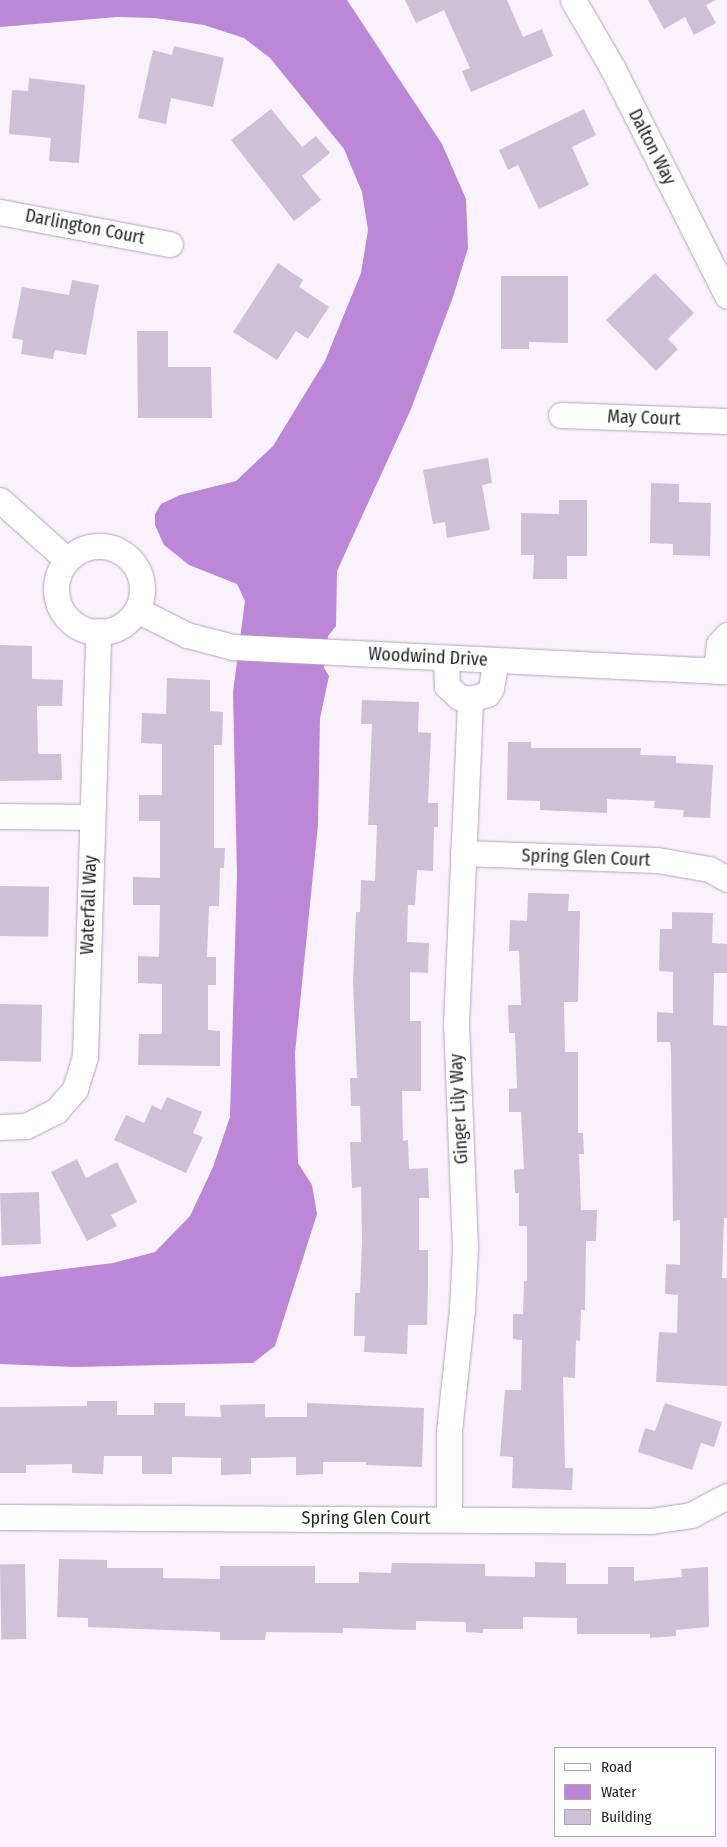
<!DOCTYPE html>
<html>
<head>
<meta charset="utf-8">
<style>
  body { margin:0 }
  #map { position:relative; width:727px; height:1847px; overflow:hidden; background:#f9f2fc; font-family:"Fira Sans Condensed",sans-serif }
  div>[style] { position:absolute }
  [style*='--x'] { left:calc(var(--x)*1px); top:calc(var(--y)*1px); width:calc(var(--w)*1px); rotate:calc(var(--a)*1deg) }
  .water>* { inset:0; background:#bb87d6 }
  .building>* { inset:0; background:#cfbfd7; transform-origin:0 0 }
  .roads { filter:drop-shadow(0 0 1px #b2a3ba) drop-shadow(0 0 1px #b2a3ba) }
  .street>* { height:25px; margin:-12.5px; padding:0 12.5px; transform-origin:12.5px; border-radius:12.5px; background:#fff }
  .street>.ring { margin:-12.5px; padding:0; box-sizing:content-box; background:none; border:25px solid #fff; border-radius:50% }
  span { translate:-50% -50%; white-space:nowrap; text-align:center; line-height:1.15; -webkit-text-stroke:5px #fff; paint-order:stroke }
  .street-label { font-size:18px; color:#29242d }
  .legend { position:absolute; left:554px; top:1747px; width:162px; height:90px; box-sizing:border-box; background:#fff; border:1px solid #a9a7ab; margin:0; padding:6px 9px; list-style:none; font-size:15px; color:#29242d }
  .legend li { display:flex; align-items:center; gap:10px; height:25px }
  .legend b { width:25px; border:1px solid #a9a7ab }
</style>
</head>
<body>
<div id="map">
  <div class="water">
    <div style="clip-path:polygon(0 0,347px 0,442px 144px,466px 199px,468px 248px,453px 297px,411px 409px,337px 571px,336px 626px,328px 636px,324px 668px,329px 676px,320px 718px,318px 825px,295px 1053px,298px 1163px,312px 1185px,317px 1214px,275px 1346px,253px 1363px,75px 1367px,0 1364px,0 1277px,113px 1263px,155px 1252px,190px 1216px,213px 1167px,230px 1117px,237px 875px,233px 692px,245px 601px,237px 584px,189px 565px,164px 545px,155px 525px,155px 514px,161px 504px,180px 495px,236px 481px,273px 446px,325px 361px,361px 273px,368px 230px,362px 192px,344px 149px,270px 58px,244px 38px,204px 25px,155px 18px,117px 17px,0 27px)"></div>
  </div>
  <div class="building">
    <div style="clip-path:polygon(405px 0,507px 0,523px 37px,542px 29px,553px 56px,471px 92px,462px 71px,470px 68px,444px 10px,416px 23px)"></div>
    <div style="clip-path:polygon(648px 0,716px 0,706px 5px,716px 23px,694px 35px,685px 17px,664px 29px)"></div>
    <div style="clip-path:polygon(174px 46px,224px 58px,213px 107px,171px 98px,166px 124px,138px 118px,153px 50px,172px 55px)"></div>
    <div style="clip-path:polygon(29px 78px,85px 85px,79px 163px,49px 161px,51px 138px,9px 134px,12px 90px,28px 91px)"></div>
    <div style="clip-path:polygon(271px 109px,302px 147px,316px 136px,330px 153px,302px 176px,321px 200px,294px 221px,231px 140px)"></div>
    <div style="clip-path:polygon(584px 109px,596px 135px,572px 147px,589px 185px,539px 209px,518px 165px,508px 170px,499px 150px)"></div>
    <div style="clip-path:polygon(278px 263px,303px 280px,299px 287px,329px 307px,308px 339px,296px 331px,277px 360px,233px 332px)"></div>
    <div style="clip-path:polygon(655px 273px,694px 313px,668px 339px,678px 349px,656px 371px,606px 320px)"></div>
    <div style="clip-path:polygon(501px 276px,568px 276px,568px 343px,529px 342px,529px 349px,501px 349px)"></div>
    <div style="clip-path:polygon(72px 280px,99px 285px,86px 355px,55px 350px,53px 359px,21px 354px,23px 340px,12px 338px,22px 287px,69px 295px)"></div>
    <div style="clip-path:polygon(137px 331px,168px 331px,168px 367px,211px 367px,212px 418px,138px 418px)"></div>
    <div style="clip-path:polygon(488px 458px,492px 483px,482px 485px,490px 530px,447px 538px,445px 522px,433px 524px,423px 470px)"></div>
    <div style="clip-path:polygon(651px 483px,679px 484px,679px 502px,711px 503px,710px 556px,673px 555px,673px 544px,650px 543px)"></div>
    <div style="clip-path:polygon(559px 500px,587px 500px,587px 556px,567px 556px,567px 579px,533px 579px,534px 555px,521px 555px,521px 513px,559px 514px)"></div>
    <div style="clip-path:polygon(0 645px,32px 646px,32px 679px,63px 680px,62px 706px,37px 706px,38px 754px,61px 754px,62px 780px,0 781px)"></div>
    <div style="clip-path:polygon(167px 678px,210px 680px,210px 711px,223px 712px,222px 745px,214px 745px,214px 848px,225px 848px,224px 868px,220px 868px,219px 906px,209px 906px,207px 957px,216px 957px,216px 985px,208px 985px,208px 1030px,220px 1031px,220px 1066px,138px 1065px,139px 1034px,162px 1034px,162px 984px,138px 983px,138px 956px,159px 957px,160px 905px,133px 905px,133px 877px,160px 878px,160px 821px,139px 821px,139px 795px,162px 795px,162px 744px,141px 743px,142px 713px,166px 714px)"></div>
    <div style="clip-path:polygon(362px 700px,419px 702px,418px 732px,431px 733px,428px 803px,438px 803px,438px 827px,434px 827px,433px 871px,417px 870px,415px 905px,408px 905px,407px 942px,429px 943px,428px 973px,410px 972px,410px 1021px,421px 1021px,421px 1091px,402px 1091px,403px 1141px,408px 1140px,409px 1169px,428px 1168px,429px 1198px,419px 1198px,419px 1250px,428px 1250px,428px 1284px,427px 1325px,408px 1325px,407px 1354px,364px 1352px,365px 1336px,354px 1336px,355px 1293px,360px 1293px,362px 1241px,361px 1187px,352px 1188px,350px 1142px,361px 1142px,360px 1106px,351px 1106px,350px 1078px,357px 1078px,353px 982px,356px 912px,360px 912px,361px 880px,375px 881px,377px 825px,368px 825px,372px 724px,361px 724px)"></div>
    <div style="clip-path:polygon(508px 742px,531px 742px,531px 748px,641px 748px,640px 755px,676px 756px,676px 763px,713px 765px,710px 818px,683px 817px,684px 810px,654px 808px,655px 801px,607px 799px,607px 813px,540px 810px,540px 801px,507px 800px)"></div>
    <div style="left:0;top:886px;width:49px;height:50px;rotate:1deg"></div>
    <div style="clip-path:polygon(528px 893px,569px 894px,568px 911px,580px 911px,578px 1002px,564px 1002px,565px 1052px,578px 1052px,578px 1133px,583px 1133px,584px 1154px,579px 1154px,581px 1210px,597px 1210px,596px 1241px,586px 1241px,585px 1310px,581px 1310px,580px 1341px,576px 1340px,575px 1378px,563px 1377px,565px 1468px,573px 1468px,572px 1490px,512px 1488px,513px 1457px,500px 1456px,505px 1390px,521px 1390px,522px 1340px,513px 1339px,513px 1314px,523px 1314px,524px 1281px,527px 1281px,527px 1226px,519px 1226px,519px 1193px,515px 1193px,514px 1170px,524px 1169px,521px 1112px,509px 1112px,509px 1089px,517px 1088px,515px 1033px,509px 1033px,508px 1005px,521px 1005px,519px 951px,509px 951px,510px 920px,527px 921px)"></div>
    <div style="clip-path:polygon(672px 912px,713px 913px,712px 943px,727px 944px,727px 973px,714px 973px,713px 1025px,727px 1026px,727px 1218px,724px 1218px,722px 1278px,727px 1278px,727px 1386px,656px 1382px,659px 1332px,677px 1333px,678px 1295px,665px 1294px,666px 1264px,680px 1265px,680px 1220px,673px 1221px,671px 1053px,670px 1042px,657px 1042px,657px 1012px,673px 1013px,673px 972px,659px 971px,660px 929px,672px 929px)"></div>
    <div style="left:0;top:1004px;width:42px;height:57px;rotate:1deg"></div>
    <div style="clip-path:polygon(167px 1097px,202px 1112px,193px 1133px,203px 1137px,186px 1173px,114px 1140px,126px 1115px,144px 1123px,152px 1105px,161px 1110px)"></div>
    <div style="clip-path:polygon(77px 1159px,86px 1178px,117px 1162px,137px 1202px,111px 1215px,117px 1226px,87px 1241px,51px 1172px)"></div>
    <div style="left:39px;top:1192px;width:52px;height:39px;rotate:88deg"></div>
    <div style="clip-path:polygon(87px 1401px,117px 1401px,117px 1415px,154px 1415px,154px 1403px,185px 1403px,185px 1416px,221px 1417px,220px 1405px,265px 1404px,265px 1417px,307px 1417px,307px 1403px,424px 1408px,422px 1467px,366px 1465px,366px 1462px,323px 1462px,323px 1474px,296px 1475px,296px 1457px,251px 1458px,251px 1474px,221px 1475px,221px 1458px,172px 1457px,172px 1474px,142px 1474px,142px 1456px,104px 1456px,103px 1474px,72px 1473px,72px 1464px,26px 1465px,26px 1473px,0 1473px,0 1407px,87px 1406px)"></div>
    <div style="clip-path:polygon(665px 1403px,722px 1422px,714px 1447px,701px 1443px,692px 1470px,638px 1452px,645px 1428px,655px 1431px)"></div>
    <div style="clip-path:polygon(59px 1559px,107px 1560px,107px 1568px,163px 1568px,163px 1578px,220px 1579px,220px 1566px,315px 1566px,315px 1583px,359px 1583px,359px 1572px,391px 1573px,392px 1563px,485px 1564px,485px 1576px,535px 1577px,535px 1562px,566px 1563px,566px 1584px,608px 1584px,608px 1567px,634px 1567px,634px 1581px,682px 1577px,681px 1569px,708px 1567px,709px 1627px,676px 1630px,676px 1636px,650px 1638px,650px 1634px,577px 1634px,577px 1618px,523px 1617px,523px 1629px,483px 1629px,483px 1633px,466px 1632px,466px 1622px,416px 1621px,416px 1630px,343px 1628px,343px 1633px,266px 1632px,265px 1640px,220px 1640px,220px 1632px,88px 1627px,88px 1618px,57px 1617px)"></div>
    <div style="left:25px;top:1564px;width:75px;height:25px;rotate:89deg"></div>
  </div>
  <div class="roads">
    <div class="street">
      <div style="--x:573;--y:0;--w:80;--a:59.9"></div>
      <div style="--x:613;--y:69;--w:254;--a:63.3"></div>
      <div style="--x:0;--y:212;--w:173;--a:10.7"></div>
      <div style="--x:561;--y:415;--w:166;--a:2.1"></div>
      <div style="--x:0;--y:500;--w:90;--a:41.8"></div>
      <div class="ring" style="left:56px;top:546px;width:61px;height:61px"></div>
      <div style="--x:137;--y:610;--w:56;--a:26.6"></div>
      <div style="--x:187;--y:635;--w:48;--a:14.6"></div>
      <div style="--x:233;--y:647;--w:495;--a:2.8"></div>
      <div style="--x:446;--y:658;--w:28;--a:88"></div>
      <div style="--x:447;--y:686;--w:16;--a:43"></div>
      <div style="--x:459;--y:697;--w:11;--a:10"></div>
      <div style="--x:470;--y:699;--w:18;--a:-16"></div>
      <div style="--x:487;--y:694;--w:7;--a:-56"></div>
      <div style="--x:491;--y:688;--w:28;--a:-80"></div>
      <div style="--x:716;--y:671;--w:27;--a:-84"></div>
      <div style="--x:719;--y:644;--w:12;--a:-48"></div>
      <div style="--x:0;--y:816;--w:91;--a:0.6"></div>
      <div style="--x:463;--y:853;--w:194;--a:2.1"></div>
      <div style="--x:657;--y:860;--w:53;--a:9.8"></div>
      <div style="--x:709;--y:869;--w:21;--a:29"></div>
      <div style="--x:0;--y:1127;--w:26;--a:-2"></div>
      <div style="--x:26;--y:1126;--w:34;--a:-27"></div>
      <div style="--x:56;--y:1111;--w:29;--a:-49"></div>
      <div style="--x:75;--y:1089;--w:34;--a:-73"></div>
      <div style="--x:85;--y:1056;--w:425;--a:-88.2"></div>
      <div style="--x:0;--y:1517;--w:651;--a:0.35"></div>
      <div style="--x:651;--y:1521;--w:40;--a:-8.5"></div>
      <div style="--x:691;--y:1515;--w:41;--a:-27.8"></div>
      <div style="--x:449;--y:1519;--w:88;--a:-90"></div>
      <div style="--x:449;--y:1431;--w:123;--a:-83.9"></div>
      <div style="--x:462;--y:1309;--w:62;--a:-87.2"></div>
      <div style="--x:465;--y:1247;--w:223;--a:-92.3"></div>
      <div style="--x:456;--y:1024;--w:325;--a:-87.5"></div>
    </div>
  </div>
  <div class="street-label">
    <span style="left:652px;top:147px;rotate:63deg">Dalton Way</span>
    <span style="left:85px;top:227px;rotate:11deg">Darlington Court</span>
    <span style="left:644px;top:418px;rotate:2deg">May Court</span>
    <span style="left:428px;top:657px;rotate:3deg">Woodwind Drive</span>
    <span style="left:586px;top:858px;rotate:2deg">Spring Glen Court</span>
    <span style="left:89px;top:905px;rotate:-88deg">Waterfall Way</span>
    <span style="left:459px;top:1109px;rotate:-93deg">Ginger Lily Way</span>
    <span style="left:366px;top:1518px">Spring Glen Court</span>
  </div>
  <ul class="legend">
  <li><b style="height:6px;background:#fff"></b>Road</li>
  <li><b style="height:14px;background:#bb87d6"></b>Water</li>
  <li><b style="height:14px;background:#cfbfd7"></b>Building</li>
  </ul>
</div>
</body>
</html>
